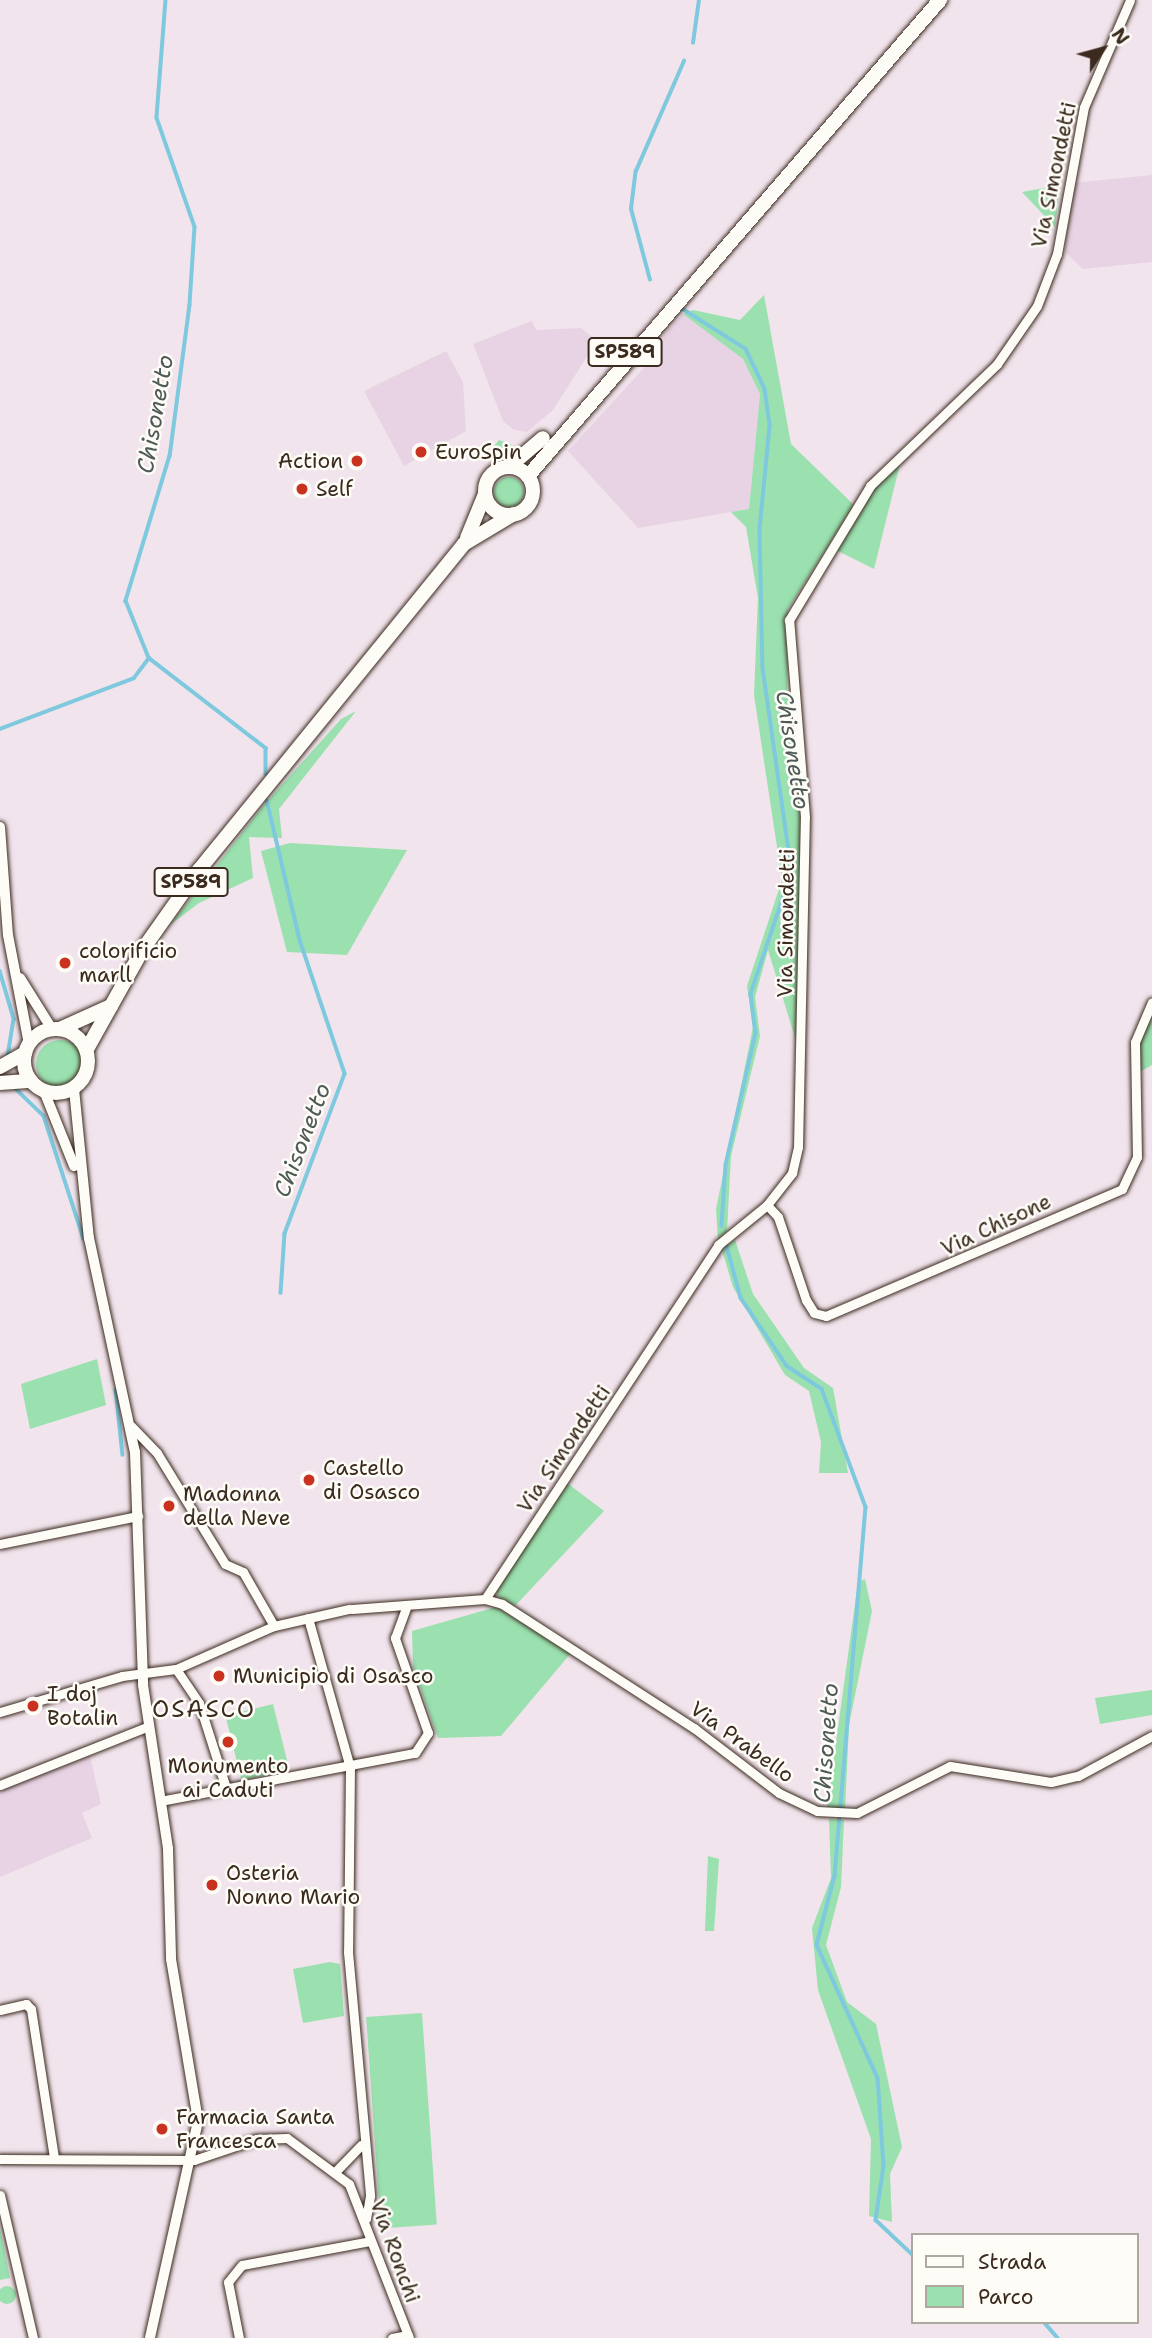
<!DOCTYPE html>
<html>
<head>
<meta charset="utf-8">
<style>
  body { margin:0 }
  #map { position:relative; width:1152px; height:2338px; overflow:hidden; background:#f1e4ec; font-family:"Shantell Sans",sans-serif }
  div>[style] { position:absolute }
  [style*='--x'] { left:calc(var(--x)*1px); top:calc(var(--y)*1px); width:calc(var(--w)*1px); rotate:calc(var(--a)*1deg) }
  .built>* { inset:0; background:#e8d3e4 }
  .green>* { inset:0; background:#9ae1af; transform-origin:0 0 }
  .round { border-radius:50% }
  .stream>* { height:3.5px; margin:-1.75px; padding:0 1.75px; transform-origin:1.75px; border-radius:1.75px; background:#7ec9de }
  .roads { filter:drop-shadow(0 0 2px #3b2a1e) drop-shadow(0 0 2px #3b2a1e) }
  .minor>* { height:9px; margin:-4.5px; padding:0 4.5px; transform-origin:4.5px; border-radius:4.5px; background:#fdfcf7 }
  .tertiary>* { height:10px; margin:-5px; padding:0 5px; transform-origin:5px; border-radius:5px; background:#fdfcf7 }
  .primary>* { height:14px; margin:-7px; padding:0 7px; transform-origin:7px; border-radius:7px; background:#fdfcf7 }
  .primary>.ring { margin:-7px; padding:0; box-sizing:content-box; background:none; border:14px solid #fdfcf7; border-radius:50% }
  .dots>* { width:19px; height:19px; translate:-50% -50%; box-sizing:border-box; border:4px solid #fdfcf7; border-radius:50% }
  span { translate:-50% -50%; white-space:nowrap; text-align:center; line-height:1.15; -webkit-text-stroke:5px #fdfcf7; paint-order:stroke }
  .shield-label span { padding:2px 5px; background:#fdfcf7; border:2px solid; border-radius:5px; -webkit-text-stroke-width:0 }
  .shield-label { font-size:19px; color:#3b2a1e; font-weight:700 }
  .street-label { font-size:21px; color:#3b2a1e }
  .poi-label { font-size:21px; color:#3b2a1e }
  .left { translate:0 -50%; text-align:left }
  .right { translate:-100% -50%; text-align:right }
  .water-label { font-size:23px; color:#4f5a58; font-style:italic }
  .quarter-label { font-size:24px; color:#3b2a1e; letter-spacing:2px }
  .legend { position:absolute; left:911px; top:2233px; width:228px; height:91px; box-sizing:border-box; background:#fdfcf7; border:2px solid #afa8a0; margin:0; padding:9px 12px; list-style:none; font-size:21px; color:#3b2a1e }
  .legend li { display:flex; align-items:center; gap:14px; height:35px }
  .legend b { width:35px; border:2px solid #afa8a0 }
  .north { position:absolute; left:1068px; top:14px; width:70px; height:70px; -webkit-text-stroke:5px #fdfcf7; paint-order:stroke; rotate:54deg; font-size:19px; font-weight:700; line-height:28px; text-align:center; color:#3b2a1e }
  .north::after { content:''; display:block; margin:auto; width:24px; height:32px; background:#3b2a1e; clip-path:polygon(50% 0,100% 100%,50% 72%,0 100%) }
</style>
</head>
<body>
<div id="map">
  <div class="built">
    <div style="clip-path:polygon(1152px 175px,1152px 262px,1083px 269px,1065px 252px,1073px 183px)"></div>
    <div style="clip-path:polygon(683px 314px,744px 359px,760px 394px,749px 509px,638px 528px,568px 451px,661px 349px,664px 334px)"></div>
    <div style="clip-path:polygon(532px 321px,536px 330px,581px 328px,597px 341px,553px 410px,527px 432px,514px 430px,503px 421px,473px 344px)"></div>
    <div style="clip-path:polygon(446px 351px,463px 382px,466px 431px,404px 466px,364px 391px)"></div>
    <div style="clip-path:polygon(90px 1756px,101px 1804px,82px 1813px,92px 1838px,0 1877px,0 1789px)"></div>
  </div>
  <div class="green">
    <div style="clip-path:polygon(1060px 185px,1055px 227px,1022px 192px)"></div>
    <div style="clip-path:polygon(764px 295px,791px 444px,854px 505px,788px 609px,787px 696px,801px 820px,797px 1044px,768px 950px,755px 997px,760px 1036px,731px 1156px,727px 1231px,718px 1239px,716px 1209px,753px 1027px,747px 986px,782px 880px,754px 695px,758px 598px,746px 527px,731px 512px,749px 509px,760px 394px,743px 359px,683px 314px,693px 310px,740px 320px)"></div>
    <div style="clip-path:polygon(499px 440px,517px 447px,528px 446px,512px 460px,494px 446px)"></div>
    <div style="clip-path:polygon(900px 464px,874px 569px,838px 551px,836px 544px,875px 486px)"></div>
    <div class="round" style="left:494px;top:477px;width:30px;height:30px"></div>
    <div style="clip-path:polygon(356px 711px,279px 809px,282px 838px,249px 837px,253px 878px,199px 903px,170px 925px,263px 806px,341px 719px)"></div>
    <div style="clip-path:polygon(290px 843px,407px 850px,347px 955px,287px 952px,261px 851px)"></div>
    <div style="clip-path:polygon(1152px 1007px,1152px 1065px,1138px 1073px,1140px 1027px)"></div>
    <div class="round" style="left:36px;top:1040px;width:48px;height:48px"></div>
    <div style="clip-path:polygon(735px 1240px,753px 1294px,804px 1368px,833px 1388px,848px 1473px,819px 1473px,821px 1442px,809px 1391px,785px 1375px,733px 1287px,722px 1250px)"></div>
    <div style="clip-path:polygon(97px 1359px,106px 1405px,30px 1429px,21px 1384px)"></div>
    <div style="clip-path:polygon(567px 1483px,604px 1511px,515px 1606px,497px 1596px,497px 1589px)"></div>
    <div style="clip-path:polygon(865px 1579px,872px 1611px,849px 1725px,845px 1810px,827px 1808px,858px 1582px)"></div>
    <div style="clip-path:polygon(496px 1607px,571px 1653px,501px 1736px,438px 1738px,413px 1667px,412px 1631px)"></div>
    <div style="clip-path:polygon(1152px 1690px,1152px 1715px,1100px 1724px,1095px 1698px)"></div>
    <div style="left:273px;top:1704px;width:67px;height:49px;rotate:76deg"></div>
    <div style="clip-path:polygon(829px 1819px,844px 1820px,841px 1887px,826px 1945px,847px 2002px,876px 2024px,902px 2147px,890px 2174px,892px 2222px,869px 2216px,871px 2139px,818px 1990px,812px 1928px,831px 1878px)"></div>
    <div style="clip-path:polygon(708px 1856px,719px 1859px,714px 1931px,705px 1931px)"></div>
    <div style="clip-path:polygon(330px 1962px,340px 1964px,344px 2016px,303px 2023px,293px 1969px)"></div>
    <div style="left:422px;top:2013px;width:212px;height:56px;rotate:86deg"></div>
    <div style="clip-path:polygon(0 2228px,10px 2278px,0 2280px)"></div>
    <div class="round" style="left:-2px;top:2286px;width:18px;height:18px"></div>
  </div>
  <div class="stream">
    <div style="--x:166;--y:0;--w:118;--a:94.4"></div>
    <div style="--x:157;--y:118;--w:115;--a:70.8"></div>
    <div style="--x:195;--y:227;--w:78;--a:93.7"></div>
    <div style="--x:190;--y:305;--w:152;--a:97.5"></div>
    <div style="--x:170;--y:456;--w:152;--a:106.9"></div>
    <div style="--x:126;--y:601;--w:61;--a:68"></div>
    <div style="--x:149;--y:658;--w:148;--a:37.6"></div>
    <div style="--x:266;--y:748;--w:26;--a:90"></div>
    <div style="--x:693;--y:43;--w:43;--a:-82.1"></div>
    <div style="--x:650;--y:280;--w:73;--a:-105"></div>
    <div style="--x:631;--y:209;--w:38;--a:-83"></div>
    <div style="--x:636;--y:171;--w:120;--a:-66.4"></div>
    <div style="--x:683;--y:309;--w:75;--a:32.4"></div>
    <div style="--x:746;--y:349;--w:44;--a:64.6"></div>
    <div style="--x:765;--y:389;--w:37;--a:82"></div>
    <div style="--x:770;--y:426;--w:103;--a:95.5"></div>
    <div style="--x:760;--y:529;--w:139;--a:88.8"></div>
    <div style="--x:763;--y:668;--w:206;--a:81.9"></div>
    <div style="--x:792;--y:872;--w:129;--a:108.6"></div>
    <div style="--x:751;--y:994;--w:39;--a:83"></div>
    <div style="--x:756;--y:1033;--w:135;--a:102.8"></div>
    <div style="--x:726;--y:1165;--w:61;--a:93.8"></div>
    <div style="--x:0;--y:729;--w:143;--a:-20.8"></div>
    <div style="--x:134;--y:678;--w:25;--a:-53"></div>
    <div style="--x:267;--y:800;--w:144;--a:76.7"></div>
    <div style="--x:300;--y:940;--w:141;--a:71.4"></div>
    <div style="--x:345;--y:1074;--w:171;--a:110.6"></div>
    <div style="--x:285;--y:1234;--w:59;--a:93.9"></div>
    <div style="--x:0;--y:971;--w:50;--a:73.7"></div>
    <div style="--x:14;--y:1019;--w:38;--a:99"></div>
    <div style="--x:16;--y:1089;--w:39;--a:44"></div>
    <div style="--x:44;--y:1116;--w:129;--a:72"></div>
    <div style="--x:727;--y:1246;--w:54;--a:74.9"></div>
    <div style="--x:741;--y:1298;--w:82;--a:55.9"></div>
    <div style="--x:787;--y:1366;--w:42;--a:33.3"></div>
    <div style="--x:822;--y:1389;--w:126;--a:69.6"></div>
    <div style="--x:866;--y:1507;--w:370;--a:94.8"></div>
    <div style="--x:835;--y:1876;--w:71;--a:104.6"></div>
    <div style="--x:817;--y:1945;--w:146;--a:65.4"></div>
    <div style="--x:878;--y:2078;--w:88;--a:86.1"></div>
    <div style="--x:884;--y:2166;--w:55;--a:98.4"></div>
    <div style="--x:876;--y:2220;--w:50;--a:43.4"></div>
    <div style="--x:116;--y:1390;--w:65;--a:83.9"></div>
    <div style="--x:1044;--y:2322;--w:21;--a:49"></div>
  </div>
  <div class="roads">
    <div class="minor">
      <div style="--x:767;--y:1205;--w:16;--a:47"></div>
      <div style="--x:778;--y:1217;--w:88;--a:71.4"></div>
      <div style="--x:806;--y:1300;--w:15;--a:58"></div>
      <div style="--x:814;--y:1313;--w:12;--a:14"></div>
      <div style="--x:826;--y:1316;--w:322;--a:-23.2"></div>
      <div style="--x:1122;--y:1189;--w:35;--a:-65"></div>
      <div style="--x:1137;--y:1157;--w:115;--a:-91"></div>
      <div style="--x:1135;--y:1042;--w:43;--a:-67"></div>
      <div style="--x:131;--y:1426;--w:37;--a:46"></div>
      <div style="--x:157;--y:1453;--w:130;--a:58.5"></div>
      <div style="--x:225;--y:1564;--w:20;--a:24"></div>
      <div style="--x:243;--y:1572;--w:62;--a:60.1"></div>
      <div style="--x:0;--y:1544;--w:141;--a:-11.5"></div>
      <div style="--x:485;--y:1599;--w:424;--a:-56.6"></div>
      <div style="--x:718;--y:1245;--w:63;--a:-39.2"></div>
      <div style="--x:767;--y:1205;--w:41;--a:-52"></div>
      <div style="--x:792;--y:1173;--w:27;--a:-77"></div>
      <div style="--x:798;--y:1147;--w:330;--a:-88.8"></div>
      <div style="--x:805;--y:817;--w:198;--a:-94.6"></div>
      <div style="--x:789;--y:620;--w:157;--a:-58.8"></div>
      <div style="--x:870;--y:486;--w:176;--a:-43.8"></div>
      <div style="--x:997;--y:364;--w:70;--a:-55.4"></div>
      <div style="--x:1037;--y:306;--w:56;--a:-69"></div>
      <div style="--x:1057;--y:254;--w:149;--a:-79.6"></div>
      <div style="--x:1084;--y:107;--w:116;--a:-66.7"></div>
      <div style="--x:352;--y:1609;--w:133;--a:-4.3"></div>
      <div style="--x:485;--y:1599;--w:18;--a:16"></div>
      <div style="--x:502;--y:1604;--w:229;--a:32.9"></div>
      <div style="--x:694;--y:1728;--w:107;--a:37.4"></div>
      <div style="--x:779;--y:1793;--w:42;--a:25.3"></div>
      <div style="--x:817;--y:1811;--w:40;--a:2.9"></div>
      <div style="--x:857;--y:1813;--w:104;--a:-26.8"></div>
      <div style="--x:950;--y:1766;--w:102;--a:9"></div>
      <div style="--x:1051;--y:1782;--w:28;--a:-13"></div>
      <div style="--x:1078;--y:1776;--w:84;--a:-28.4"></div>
      <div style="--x:308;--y:1618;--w:155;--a:74.3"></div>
      <div style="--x:350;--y:1767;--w:185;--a:90.6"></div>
      <div style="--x:348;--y:1952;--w:245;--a:84.8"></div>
      <div style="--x:370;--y:2196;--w:23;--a:100"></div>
      <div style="--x:176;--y:1669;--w:107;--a:-23.7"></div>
      <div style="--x:274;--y:1626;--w:77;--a:-12.8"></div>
      <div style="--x:0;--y:1712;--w:127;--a:-16.4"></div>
      <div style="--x:122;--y:1676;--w:54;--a:-7.4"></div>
      <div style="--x:176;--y:1669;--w:41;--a:55.9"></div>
      <div style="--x:199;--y:1703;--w:86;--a:72.4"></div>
      <div style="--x:0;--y:1785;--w:160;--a:-21.6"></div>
      <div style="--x:160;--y:1801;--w:259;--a:-10.7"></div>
      <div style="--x:415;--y:1753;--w:24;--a:-57"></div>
      <div style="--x:428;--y:1733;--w:101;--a:-109.2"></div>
      <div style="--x:395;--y:1638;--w:32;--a:-70"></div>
      <div style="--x:0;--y:2010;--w:27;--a:-13"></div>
      <div style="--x:26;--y:2004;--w:7;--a:45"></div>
      <div style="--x:31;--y:2009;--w:151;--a:81.2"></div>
      <div style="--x:0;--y:2159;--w:194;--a:0.3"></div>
      <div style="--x:194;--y:2160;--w:65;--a:-18.7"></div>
      <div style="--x:256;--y:2139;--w:31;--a:-2"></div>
      <div style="--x:287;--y:2138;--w:77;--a:36.6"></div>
      <div style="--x:349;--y:2184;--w:165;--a:68.7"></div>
      <div style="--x:336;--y:2171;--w:36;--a:-46"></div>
      <div style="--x:0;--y:2195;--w:147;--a:77"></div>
      <div style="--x:239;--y:2338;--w:57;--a:-101.1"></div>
      <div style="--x:228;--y:2282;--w:22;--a:-51"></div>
      <div style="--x:242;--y:2265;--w:130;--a:-10.6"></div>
      <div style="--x:392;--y:2338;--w:16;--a:-11"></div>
    </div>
    <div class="tertiary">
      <div style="--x:0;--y:827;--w:108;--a:85.8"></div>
      <div style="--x:8;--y:935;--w:111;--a:79.1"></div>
      <div style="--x:20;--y:978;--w:60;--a:57.9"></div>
      <div style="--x:74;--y:1089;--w:150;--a:84.3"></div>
      <div style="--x:89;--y:1238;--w:219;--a:77.9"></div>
      <div style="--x:135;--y:1452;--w:233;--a:88"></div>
      <div style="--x:143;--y:1685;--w:166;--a:81.3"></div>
      <div style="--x:168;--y:1849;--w:110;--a:88.4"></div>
      <div style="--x:171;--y:1959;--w:164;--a:80.5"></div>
      <div style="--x:198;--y:2121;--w:222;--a:102.5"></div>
      <div style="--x:44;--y:1091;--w:81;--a:68.2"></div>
    </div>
    <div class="primary">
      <div style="--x:510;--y:466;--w:43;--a:-40.3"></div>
      <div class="ring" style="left:485px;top:467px;width:34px;height:34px"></div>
      <div style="--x:528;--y:476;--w:630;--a:-49.12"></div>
      <div style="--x:467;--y:538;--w:48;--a:-67.8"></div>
      <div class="ring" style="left:24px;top:1029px;width:50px;height:50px"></div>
      <div style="--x:60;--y:1029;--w:56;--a:-24.3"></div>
      <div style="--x:87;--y:1049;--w:115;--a:-60.8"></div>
      <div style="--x:143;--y:949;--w:97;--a:-54.7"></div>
      <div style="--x:199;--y:870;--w:420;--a:-50.9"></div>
      <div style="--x:464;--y:544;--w:58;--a:-31"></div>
      <div style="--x:0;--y:1067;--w:29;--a:-29"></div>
      <div style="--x:0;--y:1083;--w:31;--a:-4"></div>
    </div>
  </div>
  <div class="dots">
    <div style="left:421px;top:452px;background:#c8321e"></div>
    <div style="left:357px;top:461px;background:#c8321e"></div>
    <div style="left:302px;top:489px;background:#c8321e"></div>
    <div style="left:65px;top:963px;background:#c8321e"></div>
    <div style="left:309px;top:1480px;background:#c8321e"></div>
    <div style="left:169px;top:1506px;background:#c8321e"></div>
    <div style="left:219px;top:1676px;background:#c8321e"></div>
    <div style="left:33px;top:1706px;background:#c8321e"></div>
    <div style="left:228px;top:1742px;background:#c8321e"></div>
    <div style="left:212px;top:1885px;background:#c8321e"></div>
    <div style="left:162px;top:2129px;background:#c8321e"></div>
  </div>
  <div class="shield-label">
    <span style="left:625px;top:352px">SP589</span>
    <span style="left:191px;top:882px">SP589</span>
  </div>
  <div class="street-label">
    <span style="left:1054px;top:175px;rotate:-78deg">Via Simondetti</span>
    <span style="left:786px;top:923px;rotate:-89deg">Via Simondetti</span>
    <span style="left:996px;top:1225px;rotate:-25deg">Via Chisone</span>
    <span style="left:564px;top:1449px;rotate:-56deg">Via Simondetti</span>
    <span style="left:742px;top:1742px;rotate:36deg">Via Prabello</span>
    <span style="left:395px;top:2251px;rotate:70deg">Via Ronchi</span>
  </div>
  <div class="poi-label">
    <span class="left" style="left:435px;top:452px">EuroSpin</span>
    <span class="right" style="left:343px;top:461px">Action</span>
    <span class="left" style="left:316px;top:489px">Self</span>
    <span class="left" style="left:79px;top:963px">colorificio<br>marll</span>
    <span class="left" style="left:323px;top:1480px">Castello<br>di Osasco</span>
    <span class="left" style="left:183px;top:1506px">Madonna<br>della Neve</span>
    <span class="left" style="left:233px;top:1676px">Municipio di Osasco</span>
    <span class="left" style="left:47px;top:1706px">I doj<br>Botalin</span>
    <span style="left:228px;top:1778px">Monumento<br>ai Caduti</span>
    <span class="left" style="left:226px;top:1885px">Osteria<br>Nonno Mario</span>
    <span class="left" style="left:176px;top:2129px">Farmacia Santa<br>Francesca</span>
  </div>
  <div class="water-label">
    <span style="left:155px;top:414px;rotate:-80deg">Chisonetto</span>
    <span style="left:793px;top:750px;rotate:81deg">Chisonetto</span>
    <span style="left:302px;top:1140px;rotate:-69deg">Chisonetto</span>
    <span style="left:826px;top:1743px;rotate:-86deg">Chisonetto</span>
  </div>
  <div class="quarter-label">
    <span style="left:204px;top:1710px">OSASCO</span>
  </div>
  <ul class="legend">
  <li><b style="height:9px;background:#fdfcf7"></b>Strada</li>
  <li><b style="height:19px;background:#9ae1af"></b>Parco</li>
  </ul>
  <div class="north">N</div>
</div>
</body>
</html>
